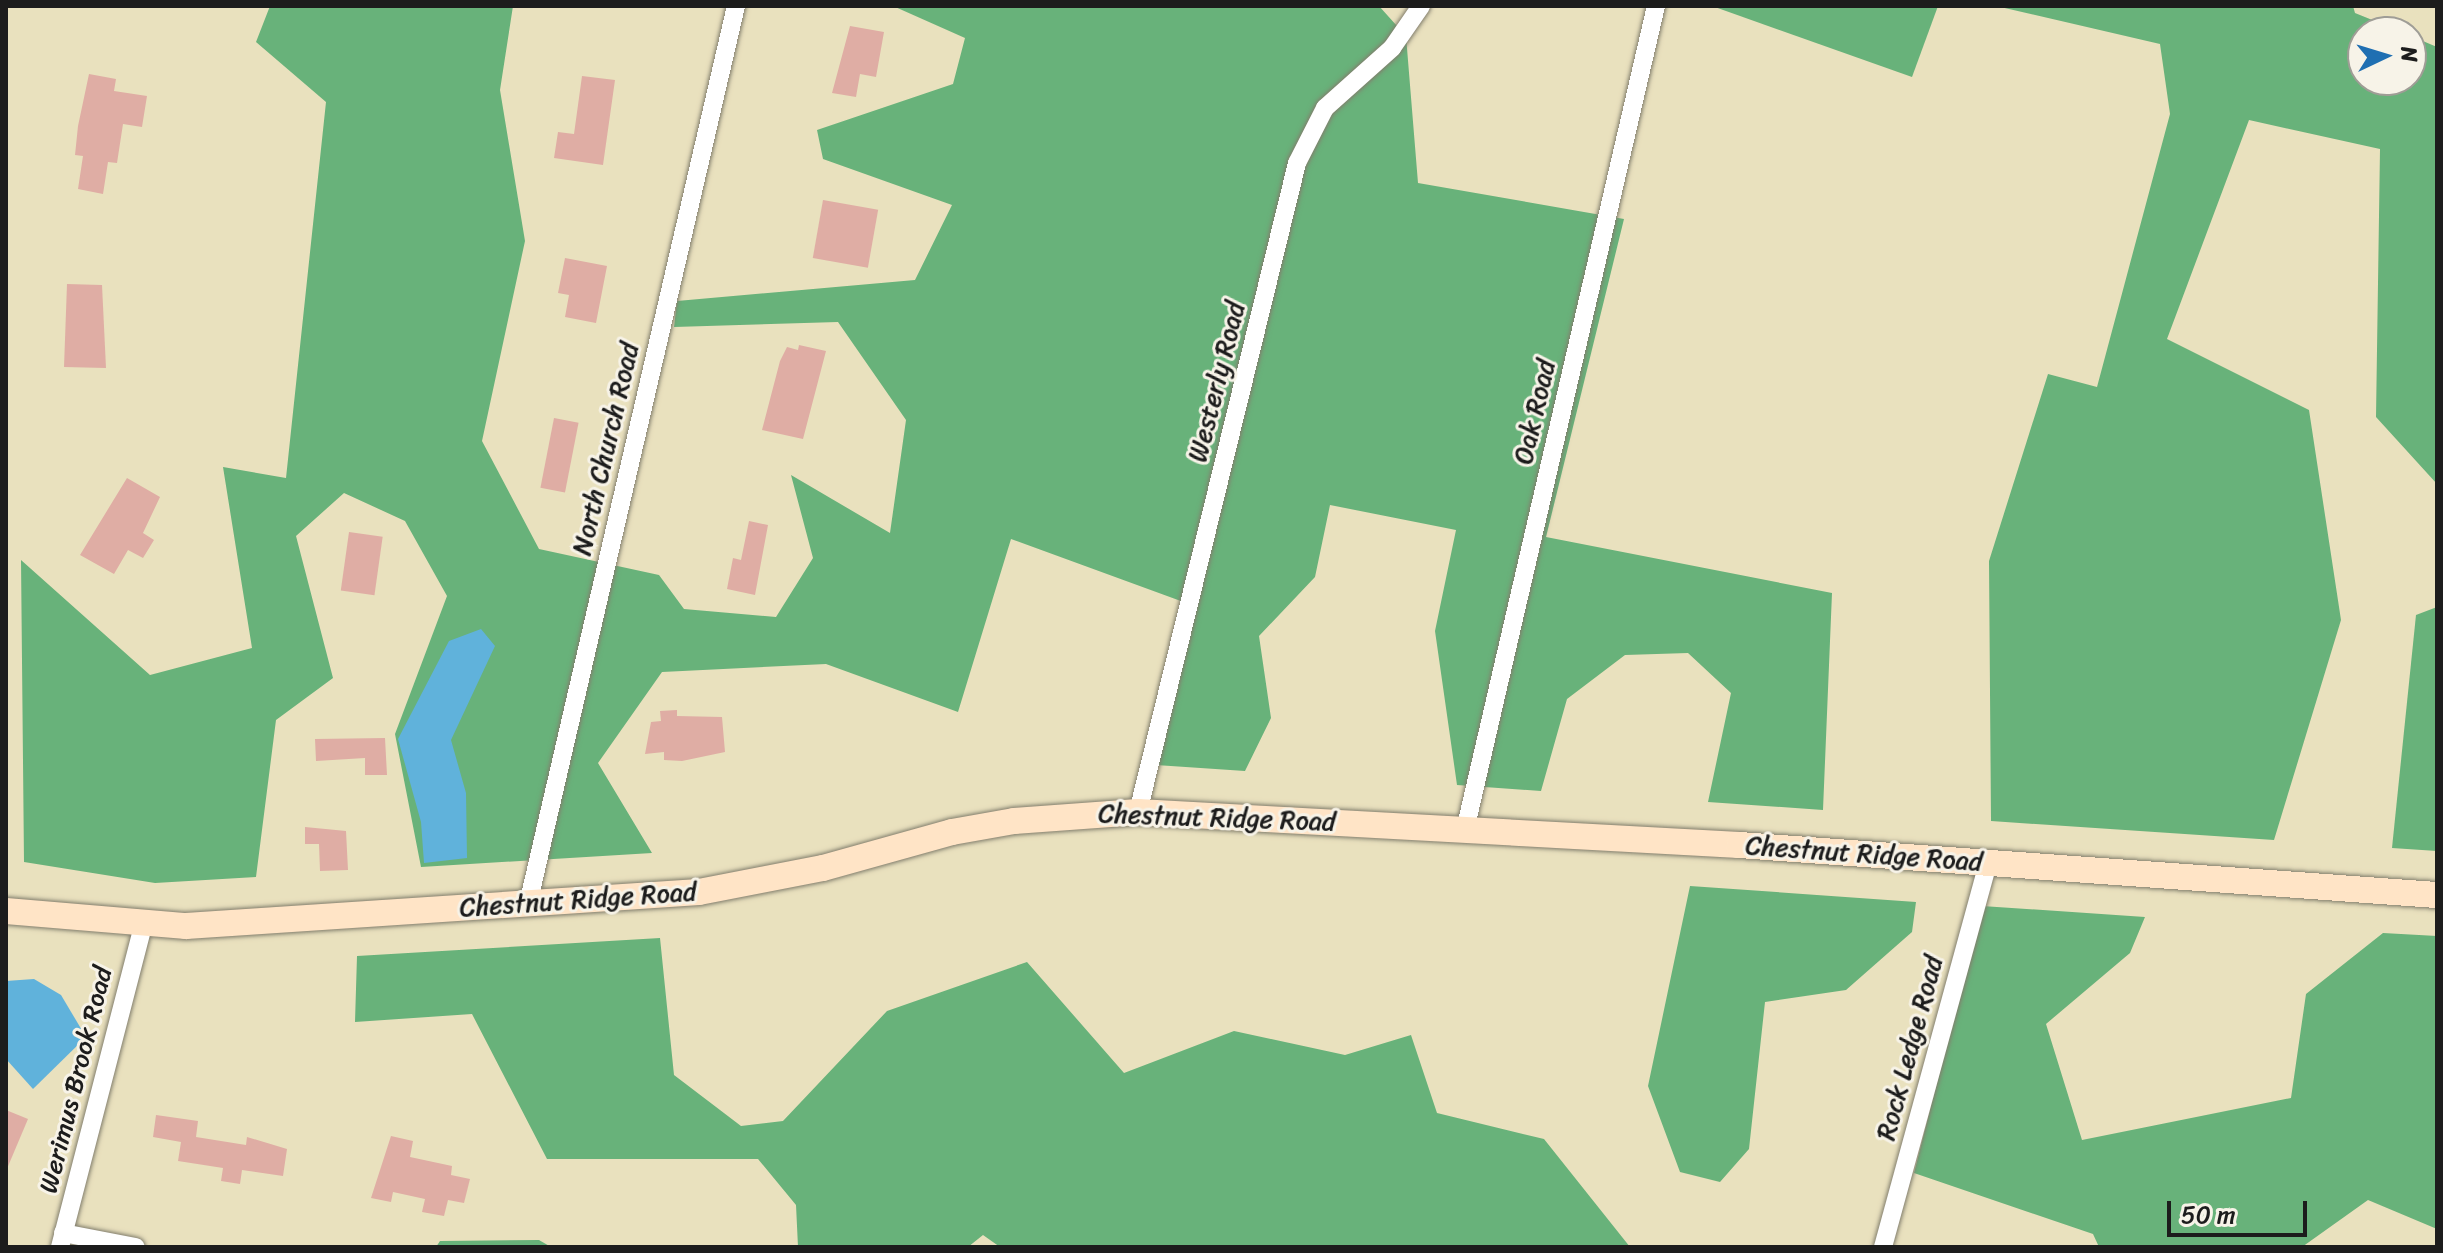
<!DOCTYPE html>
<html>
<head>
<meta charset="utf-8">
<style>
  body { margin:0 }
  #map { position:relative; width:2443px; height:1253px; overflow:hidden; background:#e9e1be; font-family:Sriracha,sans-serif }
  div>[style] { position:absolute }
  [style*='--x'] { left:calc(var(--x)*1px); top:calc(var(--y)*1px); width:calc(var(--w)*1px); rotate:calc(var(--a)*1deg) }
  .forest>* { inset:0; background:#68b27a }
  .water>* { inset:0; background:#60b2db }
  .building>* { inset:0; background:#dfada4; transform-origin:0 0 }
  .roads { filter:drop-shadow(0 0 2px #827e6d) drop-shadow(0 0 2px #827e6d) }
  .minor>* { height:18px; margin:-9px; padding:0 9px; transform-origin:9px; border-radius:9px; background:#fff }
  .secondary>* { height:26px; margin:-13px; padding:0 13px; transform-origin:13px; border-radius:13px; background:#ffe4c6 }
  span { translate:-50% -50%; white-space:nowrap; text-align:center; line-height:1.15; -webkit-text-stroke:6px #f7f3e8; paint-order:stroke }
  .street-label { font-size:26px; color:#1c1c1c }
  .frame { position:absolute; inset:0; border:8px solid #1c1c1c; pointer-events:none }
  .north { position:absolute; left:2347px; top:16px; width:80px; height:80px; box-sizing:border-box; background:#f7f3e8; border:2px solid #9f9d96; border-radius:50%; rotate:86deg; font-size:22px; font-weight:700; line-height:32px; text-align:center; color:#1c1c1c }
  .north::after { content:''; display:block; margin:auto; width:28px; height:36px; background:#1f6fb2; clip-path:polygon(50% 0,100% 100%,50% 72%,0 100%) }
  .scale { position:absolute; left:2167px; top:1201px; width:140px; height:36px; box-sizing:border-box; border:4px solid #1c1c1c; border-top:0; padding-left:10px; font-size:24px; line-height:28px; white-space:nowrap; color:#1c1c1c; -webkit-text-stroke:6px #f7f3e8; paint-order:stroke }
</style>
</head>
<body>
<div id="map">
  <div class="forest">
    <div style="clip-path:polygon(270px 6px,513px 6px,500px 90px,525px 241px,482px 441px,539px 549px,659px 575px,684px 609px,776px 617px,813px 558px,791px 475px,890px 533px,906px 420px,838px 322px,674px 327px,677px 301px,915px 280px,952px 205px,823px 159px,817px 130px,953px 84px,965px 38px,893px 6px,1379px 6px,1406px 36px,1418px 183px,1624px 219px,1546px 537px,1832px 593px,1823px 810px,1708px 802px,1731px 693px,1688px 653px,1625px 655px,1567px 699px,1541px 791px,1457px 785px,1435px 631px,1456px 530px,1330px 505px,1315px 577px,1259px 636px,1271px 718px,1245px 771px,1156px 765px,1189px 604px,1011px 539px,958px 712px,826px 664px,662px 672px,598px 763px,652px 853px,421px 867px,395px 734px,447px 596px,405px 521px,344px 493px,296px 536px,333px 678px,276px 720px,256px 877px,155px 883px,24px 862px,21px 560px,150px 675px,252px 648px,223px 467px,286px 478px,326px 102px,256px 42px)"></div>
    <div style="clip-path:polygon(1712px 6px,1938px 6px,1912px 77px)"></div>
    <div style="clip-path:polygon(1996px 6px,2353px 6px,2355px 13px,2402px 32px,2363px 32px,2363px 80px,2411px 80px,2411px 36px,2437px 47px,2437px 484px,2376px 417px,2380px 149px,2249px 120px,2167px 339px,2309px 410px,2341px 620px,2274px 840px,1991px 821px,1989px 561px,2048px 374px,2097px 387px,2170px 114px,2160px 44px)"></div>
    <div style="clip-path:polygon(2437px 607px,2437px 851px,2392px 848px,2416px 615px)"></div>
    <div style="clip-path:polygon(1690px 886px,1916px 902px,1912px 932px,1846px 990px,1765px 1002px,1749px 1149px,1720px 1182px,1680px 1172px,1648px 1086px)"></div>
    <div style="clip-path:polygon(1982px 906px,2145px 917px,2130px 953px,2046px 1024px,2082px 1140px,2291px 1098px,2306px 994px,2383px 933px,2437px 936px,2437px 1229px,2368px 1200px,2302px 1247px,2099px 1247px,2093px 1234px,1914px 1173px)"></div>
    <div style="clip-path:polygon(660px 938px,674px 1075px,741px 1126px,783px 1121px,887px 1011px,1027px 962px,1124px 1073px,1234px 1031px,1345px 1055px,1411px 1035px,1437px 1113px,1544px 1139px,1630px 1247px,1000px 1247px,983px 1235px,968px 1247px,798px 1247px,796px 1205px,758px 1159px,547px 1159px,472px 1014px,355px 1022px,357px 956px)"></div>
    <div style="clip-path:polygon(539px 1240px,551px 1247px,436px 1247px,440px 1241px)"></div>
  </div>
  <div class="water">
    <div style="clip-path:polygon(481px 629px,495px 646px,451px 740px,466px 793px,467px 858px,424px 863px,421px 822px,398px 739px,449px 641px)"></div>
    <div style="clip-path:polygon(34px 979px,61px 995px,86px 1037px,33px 1089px,6px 1059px,6px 981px)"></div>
  </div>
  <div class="building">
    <div style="clip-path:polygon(850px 26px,884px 32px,876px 77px,860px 74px,856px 97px,832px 93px)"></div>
    <div style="clip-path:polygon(89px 74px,116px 79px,114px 91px,147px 96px,142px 127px,123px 124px,117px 163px,108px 162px,103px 194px,78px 189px,83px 156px,75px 155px,78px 126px)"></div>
    <div style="clip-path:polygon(582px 76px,615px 80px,603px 165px,554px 158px,558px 132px,574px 134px)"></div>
    <div style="left:823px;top:200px;width:56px;height:59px;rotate:10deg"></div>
    <div style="clip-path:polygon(565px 258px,607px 266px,596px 323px,565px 317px,569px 295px,558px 293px)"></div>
    <div style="clip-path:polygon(67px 284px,102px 285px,106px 368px,64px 367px)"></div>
    <div style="clip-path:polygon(799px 345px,826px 351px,803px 439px,762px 430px,780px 361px,787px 347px,798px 350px)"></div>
    <div style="left:554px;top:418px;width:25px;height:71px;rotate:11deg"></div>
    <div style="clip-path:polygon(127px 478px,160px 497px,143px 533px,154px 540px,143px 558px,128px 550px,114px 574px,80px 555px)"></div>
    <div style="clip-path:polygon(749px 521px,768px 525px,755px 595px,727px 589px,733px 558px,741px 560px)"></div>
    <div style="left:349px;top:532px;width:34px;height:59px;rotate:8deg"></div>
    <div style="clip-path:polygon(677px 710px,677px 716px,722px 717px,725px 752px,682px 761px,664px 760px,664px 752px,645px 754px,651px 722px,661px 721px,660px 711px)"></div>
    <div style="clip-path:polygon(385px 738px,387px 775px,365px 775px,365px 758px,316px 761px,315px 739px)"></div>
    <div style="clip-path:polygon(305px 827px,346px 831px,348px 870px,320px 871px,319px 844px,305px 844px)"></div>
    <div style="clip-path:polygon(6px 1110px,28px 1119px,6px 1171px)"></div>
    <div style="clip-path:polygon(156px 1115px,198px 1121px,196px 1137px,246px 1145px,247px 1137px,287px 1149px,283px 1176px,242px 1170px,240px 1184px,221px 1181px,223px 1168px,178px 1161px,181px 1142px,153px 1137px)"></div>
    <div style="clip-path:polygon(391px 1136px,413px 1141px,410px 1157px,452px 1166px,451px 1175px,470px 1179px,464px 1203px,448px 1200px,444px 1216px,422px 1212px,425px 1199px,393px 1192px,391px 1202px,371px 1198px)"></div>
  </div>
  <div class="roads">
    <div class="minor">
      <div style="--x:1138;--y:812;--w:668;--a:-76.23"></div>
      <div style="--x:1297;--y:163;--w:62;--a:-63"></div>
      <div style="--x:1325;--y:108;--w:90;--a:-41.8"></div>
      <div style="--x:1392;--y:48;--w:51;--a:-55.4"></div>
      <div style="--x:1465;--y:830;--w:846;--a:-76.95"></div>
      <div style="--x:528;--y:904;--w:922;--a:-76.96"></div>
      <div style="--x:63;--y:1233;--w:74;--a:10.9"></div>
      <div style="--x:60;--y:1247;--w:333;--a:-75.5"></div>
      <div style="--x:1883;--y:1247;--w:398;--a:-74.7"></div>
    </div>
    <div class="secondary">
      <div style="--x:6;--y:911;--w:181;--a:4.8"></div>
      <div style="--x:186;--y:926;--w:514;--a:-3.79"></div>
      <div style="--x:699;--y:892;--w:126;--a:-11"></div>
      <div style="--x:823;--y:868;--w:134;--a:-15.6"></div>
      <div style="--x:952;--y:832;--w:63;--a:-10.1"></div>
      <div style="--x:1014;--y:821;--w:124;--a:-4.2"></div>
      <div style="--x:1138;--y:812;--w:602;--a:3.14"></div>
      <div style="--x:1739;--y:845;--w:700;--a:4.1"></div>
    </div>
  </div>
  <div class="street-label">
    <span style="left:1217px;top:382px;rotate:-76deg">Westerly Road</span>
    <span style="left:1535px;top:412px;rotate:-77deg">Oak Road</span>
    <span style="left:606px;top:449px;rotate:-77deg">North Church Road</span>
    <span style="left:1217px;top:818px;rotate:2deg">Chestnut Ridge Road</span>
    <span style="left:1864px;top:854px;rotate:4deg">Chestnut Ridge Road</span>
    <span style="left:578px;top:900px;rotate:-4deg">Chestnut Ridge Road</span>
    <span style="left:1910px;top:1048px;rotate:-75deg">Rock Ledge Road</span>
    <span style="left:76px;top:1080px;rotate:-76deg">Werimus Brook Road</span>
  </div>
  <div class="frame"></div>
  <div class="north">N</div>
  <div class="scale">50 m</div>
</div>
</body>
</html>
